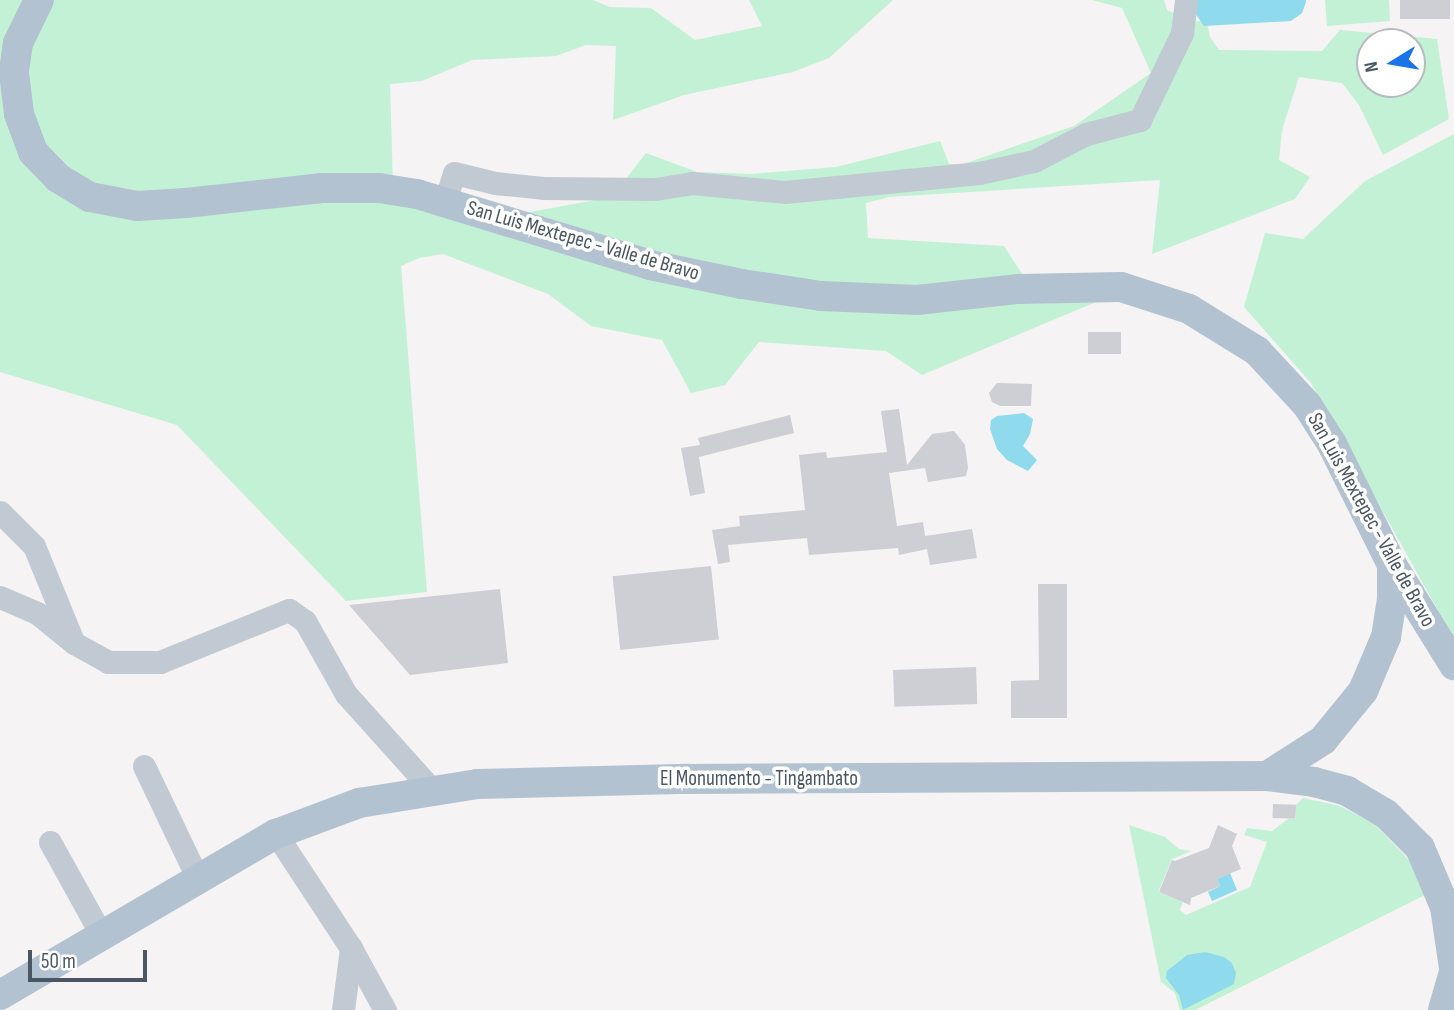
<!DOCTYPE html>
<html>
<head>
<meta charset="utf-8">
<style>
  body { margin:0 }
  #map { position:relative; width:1454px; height:1010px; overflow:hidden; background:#f5f3f3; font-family:"Sofia Sans Condensed",sans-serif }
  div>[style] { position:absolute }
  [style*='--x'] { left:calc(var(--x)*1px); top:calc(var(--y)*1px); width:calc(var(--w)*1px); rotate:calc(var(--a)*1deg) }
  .green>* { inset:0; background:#c3f1d5 }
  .water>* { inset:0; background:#90daee }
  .building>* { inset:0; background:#cdcfd5; transform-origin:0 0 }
  .minor>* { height:23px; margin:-11.5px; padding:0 11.5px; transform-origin:11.5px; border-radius:11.5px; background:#c1cad2 }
  .major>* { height:30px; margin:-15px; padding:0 15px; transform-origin:15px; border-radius:15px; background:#b3c2d1 }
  span { translate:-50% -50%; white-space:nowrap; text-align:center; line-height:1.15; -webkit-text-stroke:7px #fff; paint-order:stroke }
  .street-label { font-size:21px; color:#4a5661 }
  .north { position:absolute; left:1356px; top:28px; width:70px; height:70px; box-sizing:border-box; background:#fff; border:2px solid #b7bbc0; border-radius:50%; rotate:259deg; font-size:19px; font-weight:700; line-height:28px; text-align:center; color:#4a5661 }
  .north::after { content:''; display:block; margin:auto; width:24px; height:32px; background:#1a73e8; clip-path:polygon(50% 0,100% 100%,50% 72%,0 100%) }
  .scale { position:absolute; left:28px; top:950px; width:119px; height:32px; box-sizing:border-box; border:4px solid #4a5661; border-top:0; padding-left:9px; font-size:21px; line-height:24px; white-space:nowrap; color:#4a5661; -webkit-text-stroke:5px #fff; paint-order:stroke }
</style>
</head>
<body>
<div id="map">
  <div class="green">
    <div style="clip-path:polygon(evenodd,0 0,593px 0,610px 7px,651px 8px,695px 40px,762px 26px,749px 0,893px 0,829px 58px,793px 72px,684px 95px,613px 120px,616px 46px,586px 45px,556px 56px,472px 60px,422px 81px,390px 84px,393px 187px,491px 219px,612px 197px,646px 153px,697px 172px,751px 174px,836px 167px,940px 141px,949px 164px,963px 164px,1074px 126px,1151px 73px,1122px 8px,1092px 0,1164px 0,1167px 10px,1194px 22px,1212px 19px,1208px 27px,1210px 37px,1219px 50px,1322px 51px,1340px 30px,1437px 39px,1449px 119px,1383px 155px,1359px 105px,1342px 83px,1299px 77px,1282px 130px,1279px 160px,1310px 177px,1295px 199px,1152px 254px,1160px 180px,889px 197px,866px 203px,868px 238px,1004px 246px,1035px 294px,1120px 292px,922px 375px,886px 351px,759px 342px,725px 385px,691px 393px,662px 340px,591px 326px,548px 294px,443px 254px,419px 258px,401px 266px,427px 592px,346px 601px,177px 425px,0 372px,0 0,1370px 42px,1412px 42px,1412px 84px,1370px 84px,1370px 42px)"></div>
    <div style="clip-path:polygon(1325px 0,1389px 0,1390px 21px,1327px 26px)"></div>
    <div style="clip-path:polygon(1454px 134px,1454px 639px,1311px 383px,1244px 307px,1265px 233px,1303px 239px,1365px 181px)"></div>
    <div style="clip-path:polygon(1303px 798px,1340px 806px,1374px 824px,1411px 862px,1427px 894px,1195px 1010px,1180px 1010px,1175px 993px,1161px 982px,1129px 825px,1165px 837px,1179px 849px,1191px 851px,1172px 859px,1158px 892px,1183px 902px,1180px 910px,1186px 915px,1250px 887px,1267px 842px,1244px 835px,1247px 828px,1272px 831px,1288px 819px,1296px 819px,1296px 805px)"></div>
  </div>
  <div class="water">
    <div style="clip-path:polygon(1195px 0,1306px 0,1306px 2px,1302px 13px,1291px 21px,1204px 26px,1195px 13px)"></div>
    <div style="clip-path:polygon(1024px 413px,1033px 419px,1030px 434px,1023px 446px,1037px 460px,1028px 471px,1007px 460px,997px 449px,990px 429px,991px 420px,997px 416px)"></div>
    <div style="clip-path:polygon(1230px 873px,1237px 890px,1212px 901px,1208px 892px,1220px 886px,1217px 879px)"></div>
    <div style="clip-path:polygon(1205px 952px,1224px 957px,1232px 963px,1236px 973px,1234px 984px,1183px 1010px,1179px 995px,1166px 978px,1167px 971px,1187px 955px)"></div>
  </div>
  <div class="building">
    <div style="left:1400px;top:0;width:50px;height:19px"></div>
    <div style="left:1088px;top:332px;width:33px;height:22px"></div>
    <div style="clip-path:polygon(997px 383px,1032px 384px,1031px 406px,1000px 406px,992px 402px,989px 393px)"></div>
    <div style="clip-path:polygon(899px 409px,907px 465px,932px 434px,954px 431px,965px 445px,968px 468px,966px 476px,928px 482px,925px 468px,889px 473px,897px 526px,923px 522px,925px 536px,972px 529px,977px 558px,930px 565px,927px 549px,899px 555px,898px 548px,809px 555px,807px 538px,728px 545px,730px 562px,718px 564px,712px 530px,740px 526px,739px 516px,805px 510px,799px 455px,826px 452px,827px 458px,887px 452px,881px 411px)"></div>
    <div style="clip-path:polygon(790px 415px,794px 433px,699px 457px,705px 493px,690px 496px,681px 448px,700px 445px,698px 438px)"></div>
    <div style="left:711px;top:566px;width:74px;height:99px;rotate:84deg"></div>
    <div style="clip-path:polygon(1038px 584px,1067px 584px,1067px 718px,1011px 718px,1011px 681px,1039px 680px)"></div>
    <div style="clip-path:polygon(500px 589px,508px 663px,410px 675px,349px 605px)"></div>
    <div style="left:976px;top:667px;width:37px;height:83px;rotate:88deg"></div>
    <div style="left:1273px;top:804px;width:23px;height:14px;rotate:2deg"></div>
    <div style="clip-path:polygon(1218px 825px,1237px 834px,1232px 846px,1241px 869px,1217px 879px,1220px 886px,1191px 898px,1190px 905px,1159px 892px,1172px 860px,1175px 861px,1209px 848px)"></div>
  </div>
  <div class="minor">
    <div style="--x:445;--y:201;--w:29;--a:-72"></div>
    <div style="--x:454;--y:173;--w:42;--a:13.7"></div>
    <div style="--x:495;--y:183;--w:48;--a:5.9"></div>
    <div style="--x:543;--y:188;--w:112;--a:0.5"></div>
    <div style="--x:655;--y:189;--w:37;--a:-9"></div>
    <div style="--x:692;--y:183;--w:93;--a:5.5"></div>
    <div style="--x:785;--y:192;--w:195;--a:-5.6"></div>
    <div style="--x:979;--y:173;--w:56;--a:-12.3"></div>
    <div style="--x:1034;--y:161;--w:59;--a:-27.4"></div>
    <div style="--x:1086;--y:134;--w:56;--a:-14.5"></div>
    <div style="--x:1140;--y:120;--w:97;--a:-64.2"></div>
    <div style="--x:1182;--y:33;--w:33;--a:-83"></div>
    <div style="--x:0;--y:512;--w:48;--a:45"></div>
    <div style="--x:34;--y:546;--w:103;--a:67.7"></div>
    <div style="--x:0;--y:597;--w:40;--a:23.4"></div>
    <div style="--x:37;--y:613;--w:48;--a:39"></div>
    <div style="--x:74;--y:643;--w:39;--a:29"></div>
    <div style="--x:108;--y:662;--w:52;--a:0"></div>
    <div style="--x:160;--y:662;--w:139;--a:-22"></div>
    <div style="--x:289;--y:610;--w:19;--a:35"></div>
    <div style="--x:305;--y:621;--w:84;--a:60.7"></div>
    <div style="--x:346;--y:694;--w:130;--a:48.1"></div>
    <div style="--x:144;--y:766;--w:125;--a:64.5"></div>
    <div style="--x:276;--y:834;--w:136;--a:56.7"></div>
    <div style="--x:351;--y:948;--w:71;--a:61.3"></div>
    <div style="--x:50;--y:842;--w:107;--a:61"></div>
    <div style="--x:343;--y:1010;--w:63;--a:-82.6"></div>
  </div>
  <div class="major">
    <div style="--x:39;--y:0;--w:48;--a:116"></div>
    <div style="--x:18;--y:43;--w:30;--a:98"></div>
    <div style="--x:14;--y:73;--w:41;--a:83"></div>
    <div style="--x:19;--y:114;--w:40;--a:69.8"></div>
    <div style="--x:33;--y:152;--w:36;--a:46"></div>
    <div style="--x:58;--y:178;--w:37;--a:31"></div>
    <div style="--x:90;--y:197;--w:48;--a:10.8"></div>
    <div style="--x:137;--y:206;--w:49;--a:-3.5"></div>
    <div style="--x:186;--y:203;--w:137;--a:-6.3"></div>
    <div style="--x:322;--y:188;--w:57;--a:0"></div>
    <div style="--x:379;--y:188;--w:38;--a:9"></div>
    <div style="--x:417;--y:194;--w:244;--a:16.9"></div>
    <div style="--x:650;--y:265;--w:94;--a:11.7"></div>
    <div style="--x:742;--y:284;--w:80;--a:8.6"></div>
    <div style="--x:821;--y:296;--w:96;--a:2.4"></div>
    <div style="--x:917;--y:300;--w:103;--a:-6.2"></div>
    <div style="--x:1019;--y:289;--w:102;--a:-1.1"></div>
    <div style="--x:1121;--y:287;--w:71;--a:17.9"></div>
    <div style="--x:1189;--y:309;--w:80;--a:31.7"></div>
    <div style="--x:1257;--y:351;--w:74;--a:47.2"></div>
    <div style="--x:1307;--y:405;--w:46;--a:57.3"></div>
    <div style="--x:1332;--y:444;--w:135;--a:63.6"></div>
    <div style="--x:1392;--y:565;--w:118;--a:58.2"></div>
    <div style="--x:1267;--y:776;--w:67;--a:-32.7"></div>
    <div style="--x:1323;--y:740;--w:63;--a:-50.8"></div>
    <div style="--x:1363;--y:691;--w:59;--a:-66.9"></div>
    <div style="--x:1386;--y:637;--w:39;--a:-81"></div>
    <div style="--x:1392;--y:598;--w:33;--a:-90"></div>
    <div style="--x:0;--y:995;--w:320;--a:-30.3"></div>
    <div style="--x:276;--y:834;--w:89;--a:-20.5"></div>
    <div style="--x:359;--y:803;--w:120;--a:-9.1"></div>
    <div style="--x:477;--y:784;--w:212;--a:-1.4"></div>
    <div style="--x:689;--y:779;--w:578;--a:-0.3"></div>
    <div style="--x:1267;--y:776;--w:47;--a:7.3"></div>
    <div style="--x:1314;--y:782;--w:34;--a:15"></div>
    <div style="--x:1347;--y:791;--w:45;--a:30.5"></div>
    <div style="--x:1386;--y:814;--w:48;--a:45"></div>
    <div style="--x:1420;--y:848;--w:64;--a:67"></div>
    <div style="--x:1445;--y:907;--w:62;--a:81.6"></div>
    <div style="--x:1443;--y:1010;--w:40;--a:-74"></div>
  </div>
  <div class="street-label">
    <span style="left:583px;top:241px;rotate:16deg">San Luis Mextepec - Valle de Bravo</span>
    <span style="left:1371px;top:520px;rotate:61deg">San Luis Mextepec - Valle de Bravo</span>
    <span style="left:759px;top:779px">El Monumento - Tingambato</span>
  </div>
  <div class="north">N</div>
  <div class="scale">50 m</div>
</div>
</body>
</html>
